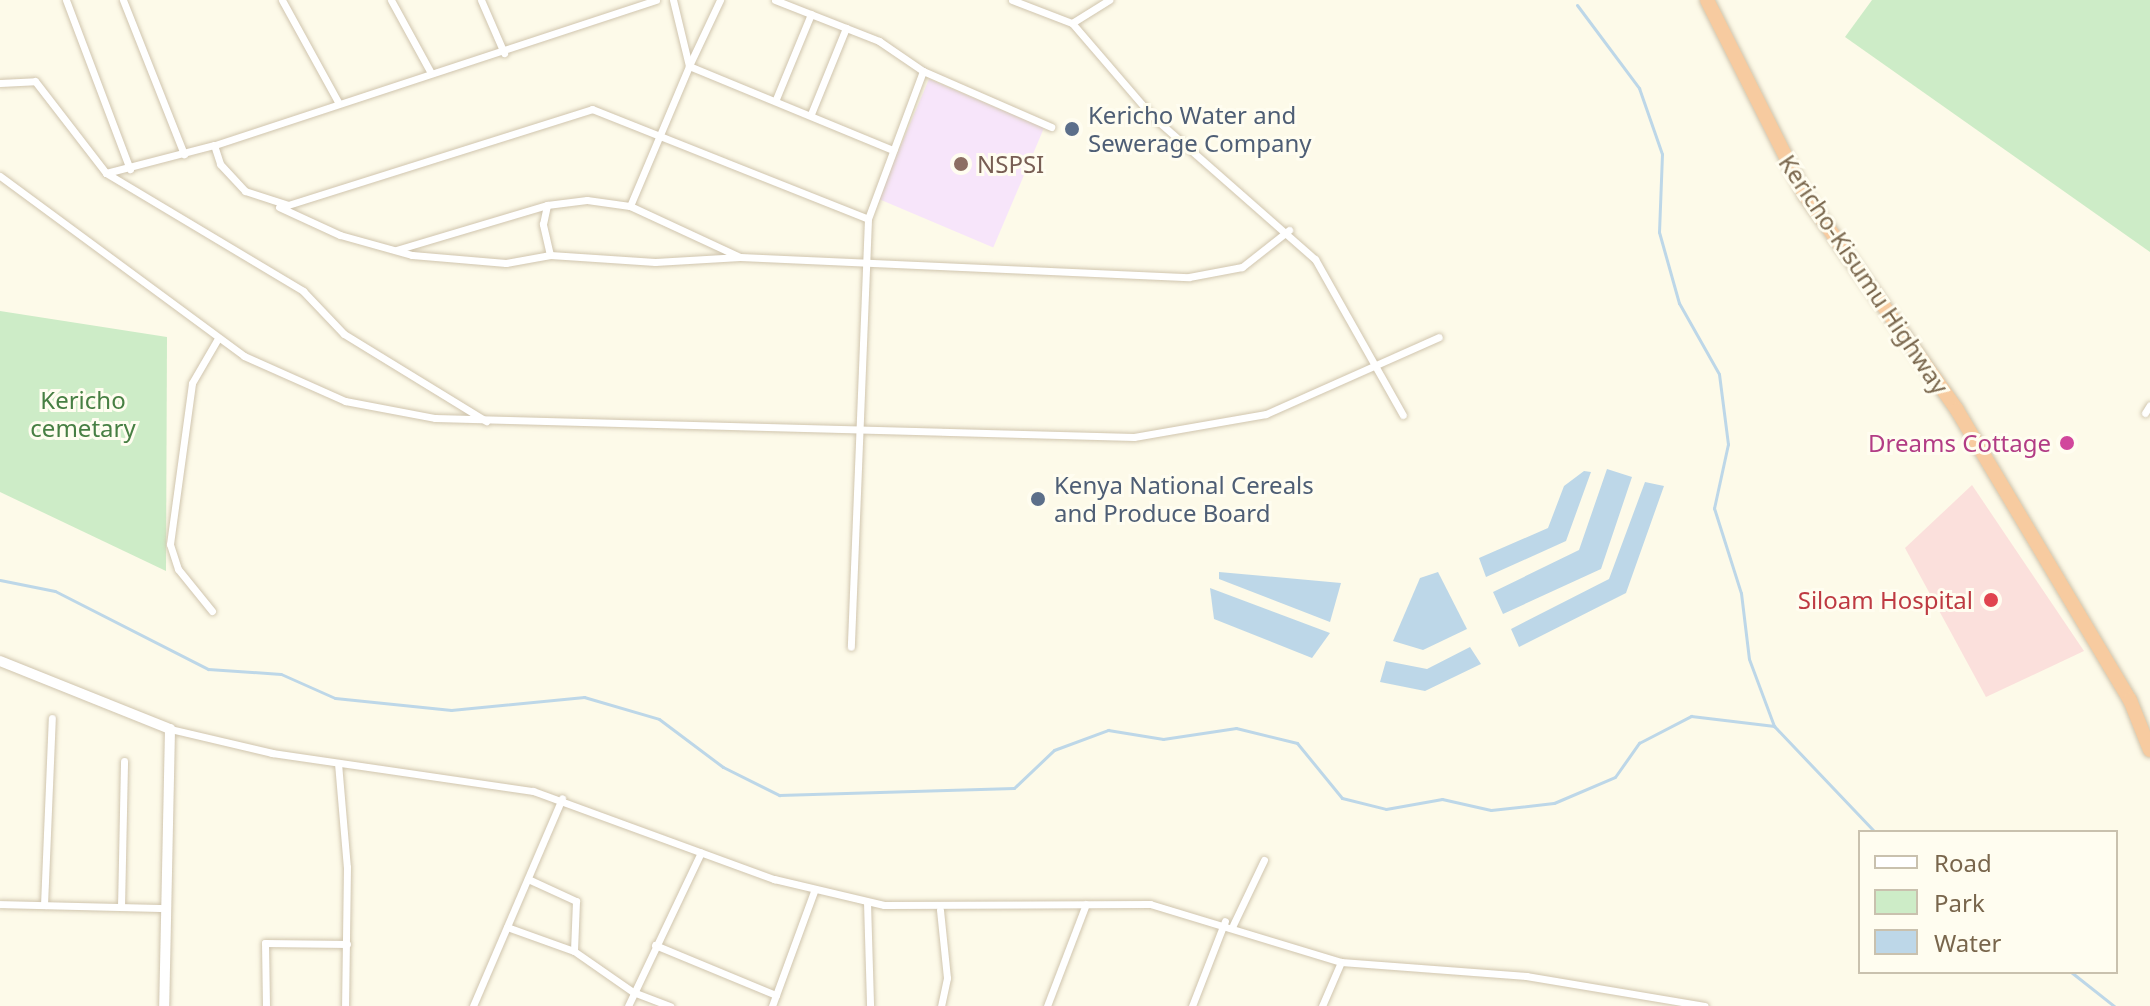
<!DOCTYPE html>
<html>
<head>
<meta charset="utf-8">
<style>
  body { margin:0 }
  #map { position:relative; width:2150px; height:1006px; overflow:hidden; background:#fdfae9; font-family:"Noto Sans",sans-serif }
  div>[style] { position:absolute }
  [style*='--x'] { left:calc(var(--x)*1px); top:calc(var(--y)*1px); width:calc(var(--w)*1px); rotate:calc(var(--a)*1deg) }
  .education>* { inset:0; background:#f7e5fa; transform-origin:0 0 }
  .medical>* { inset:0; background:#fbe0dc }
  .green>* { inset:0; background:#cdecc7 }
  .water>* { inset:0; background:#bdd7e8 }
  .stream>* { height:3px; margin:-1.5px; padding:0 1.5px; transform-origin:1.5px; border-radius:1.5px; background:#bdd7e8 }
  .roads { filter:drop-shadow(0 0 2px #d0c5ae) drop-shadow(0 0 2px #d0c5ae) }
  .street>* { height:7px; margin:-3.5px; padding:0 3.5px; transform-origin:3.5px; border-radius:3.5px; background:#fff }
  .secondary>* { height:10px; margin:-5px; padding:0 5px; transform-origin:5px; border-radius:5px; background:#fff }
  .highway>* { height:14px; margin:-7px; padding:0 7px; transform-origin:7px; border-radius:7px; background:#f7cba0 }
  .dots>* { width:22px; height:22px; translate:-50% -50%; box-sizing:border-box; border:4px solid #fffdf0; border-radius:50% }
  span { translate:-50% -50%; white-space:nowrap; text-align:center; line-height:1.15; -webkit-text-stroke:6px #fffdf0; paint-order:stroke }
  .service-label { font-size:24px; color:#4e5e75 }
  .left { translate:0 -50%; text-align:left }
  .education-label { font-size:24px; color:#785e54 }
  .street-label { font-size:24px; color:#79664c }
  .park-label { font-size:24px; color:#477f43 }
  .hotel-label { font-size:24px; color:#b23c85 }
  .right { translate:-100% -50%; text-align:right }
  .health-label { font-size:24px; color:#be3a42 }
  .legend { position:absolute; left:1858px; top:830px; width:260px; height:144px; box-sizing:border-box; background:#fffdf0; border:2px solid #c9c1ae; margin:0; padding:10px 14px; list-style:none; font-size:24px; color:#79664c }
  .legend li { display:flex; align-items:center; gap:16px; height:40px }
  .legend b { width:40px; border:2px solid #c9c1ae }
</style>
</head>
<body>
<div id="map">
  <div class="education">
    <div style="left:929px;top:79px;width:125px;height:130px;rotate:23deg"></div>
  </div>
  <div class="medical">
    <div style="clip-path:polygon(1972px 485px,2084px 651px,1986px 697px,1905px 548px)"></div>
  </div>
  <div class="green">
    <div style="clip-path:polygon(1872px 0,2150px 0,2150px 252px,1845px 37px)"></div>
    <div style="clip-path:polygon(0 311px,167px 337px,166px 571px,0 492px)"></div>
  </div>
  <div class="water">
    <div style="clip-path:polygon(1607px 469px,1632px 477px,1601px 569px,1503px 614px,1493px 592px,1579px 550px)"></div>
    <div style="clip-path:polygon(1584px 471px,1591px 472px,1566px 541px,1486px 577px,1479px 558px,1548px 528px,1564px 486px)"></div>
    <div style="clip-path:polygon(1645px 482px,1664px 486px,1626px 593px,1519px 647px,1511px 629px,1609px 579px)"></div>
    <div style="clip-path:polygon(1219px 572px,1341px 583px,1330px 622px,1219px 579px)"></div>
    <div style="clip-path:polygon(1438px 572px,1467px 629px,1423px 650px,1393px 641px,1420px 578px)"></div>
    <div style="clip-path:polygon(1210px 588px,1330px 633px,1312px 658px,1214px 619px)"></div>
    <div style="clip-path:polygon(1470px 647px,1481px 664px,1425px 691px,1380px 682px,1386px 661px,1427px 669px)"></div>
  </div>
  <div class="stream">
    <div style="--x:1577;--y:5;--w:104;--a:53.2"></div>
    <div style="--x:1639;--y:88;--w:70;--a:70.8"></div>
    <div style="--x:1662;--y:154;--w:78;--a:92.2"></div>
    <div style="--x:1659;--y:232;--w:74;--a:74.3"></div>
    <div style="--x:1679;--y:303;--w:81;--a:60.6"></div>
    <div style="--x:1719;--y:374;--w:71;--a:82.7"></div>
    <div style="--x:1728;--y:444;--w:66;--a:102.3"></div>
    <div style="--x:1714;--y:508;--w:89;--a:72.4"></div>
    <div style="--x:1741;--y:593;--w:66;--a:83.1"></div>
    <div style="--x:1749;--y:659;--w:72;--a:69.5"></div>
    <div style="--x:1774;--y:726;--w:146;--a:46.4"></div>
    <div style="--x:0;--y:580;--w:56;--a:11.3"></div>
    <div style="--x:55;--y:591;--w:172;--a:27"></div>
    <div style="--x:208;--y:669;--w:73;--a:3.9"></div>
    <div style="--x:281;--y:674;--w:59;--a:24"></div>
    <div style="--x:335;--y:698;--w:117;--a:5.9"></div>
    <div style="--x:451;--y:710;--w:134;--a:-5.6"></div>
    <div style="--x:584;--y:697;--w:78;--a:16.3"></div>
    <div style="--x:659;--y:719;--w:80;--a:36.9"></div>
    <div style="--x:723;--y:767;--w:63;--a:26.6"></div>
    <div style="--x:779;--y:795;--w:235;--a:-1.7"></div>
    <div style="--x:1014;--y:788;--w:55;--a:-43.5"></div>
    <div style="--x:1054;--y:750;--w:58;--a:-20.3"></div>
    <div style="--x:1108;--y:730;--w:56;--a:9.3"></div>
    <div style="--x:1163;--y:739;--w:74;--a:-8.6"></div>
    <div style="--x:1236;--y:728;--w:63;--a:13.8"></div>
    <div style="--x:1297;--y:743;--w:71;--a:50.7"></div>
    <div style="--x:1342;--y:798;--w:45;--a:14"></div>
    <div style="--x:1386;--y:809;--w:57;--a:-10.1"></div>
    <div style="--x:1442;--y:799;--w:50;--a:12.7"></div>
    <div style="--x:1491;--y:810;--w:63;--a:-6.3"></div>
    <div style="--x:1554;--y:803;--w:66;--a:-23.1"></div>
    <div style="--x:1615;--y:777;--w:42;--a:-54.8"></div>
    <div style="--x:1639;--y:743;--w:59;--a:-27.4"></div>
    <div style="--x:1691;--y:716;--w:84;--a:6.9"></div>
    <div style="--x:2071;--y:972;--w:55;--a:38.3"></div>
  </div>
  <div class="roads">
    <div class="street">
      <div style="--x:66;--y:0;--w:181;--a:69.3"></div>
      <div style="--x:123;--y:0;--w:166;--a:68.4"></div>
      <div style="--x:282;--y:0;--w:116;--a:61.2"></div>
      <div style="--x:391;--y:0;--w:83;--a:61.3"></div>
      <div style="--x:481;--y:0;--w:58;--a:66.5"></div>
      <div style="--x:656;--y:0;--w:465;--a:161.8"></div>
      <div style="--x:214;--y:145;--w:20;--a:72"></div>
      <div style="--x:220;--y:164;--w:37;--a:47"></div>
      <div style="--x:245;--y:191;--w:45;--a:18"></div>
      <div style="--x:288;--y:205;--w:319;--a:-17.5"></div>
      <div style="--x:592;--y:109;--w:297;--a:21.7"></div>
      <div style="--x:720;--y:0;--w:73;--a:115.2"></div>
      <div style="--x:689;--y:66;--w:221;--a:22.4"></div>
      <div style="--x:775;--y:0;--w:112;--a:21.5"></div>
      <div style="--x:879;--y:41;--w:53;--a:34.3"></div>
      <div style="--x:923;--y:71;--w:158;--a:110.4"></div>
      <div style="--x:868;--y:219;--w:428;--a:92.3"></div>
      <div style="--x:1012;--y:0;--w:64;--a:21"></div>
      <div style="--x:1072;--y:23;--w:123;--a:49.3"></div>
      <div style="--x:1152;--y:116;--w:217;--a:41.3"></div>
      <div style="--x:1315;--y:259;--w:179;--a:60.6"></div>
      <div style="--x:1072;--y:23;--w:44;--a:-31.9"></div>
      <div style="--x:923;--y:71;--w:140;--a:23.6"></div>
      <div style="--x:0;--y:83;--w:35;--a:-3"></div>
      <div style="--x:35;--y:81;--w:116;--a:52.3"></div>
      <div style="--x:106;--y:173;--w:112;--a:-14.5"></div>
      <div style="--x:776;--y:99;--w:92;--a:-67.6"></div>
      <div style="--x:811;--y:114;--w:93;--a:-67.9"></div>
      <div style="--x:106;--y:173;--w:230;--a:30.9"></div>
      <div style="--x:303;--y:291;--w:59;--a:46.4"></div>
      <div style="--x:344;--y:334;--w:167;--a:31.5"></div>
      <div style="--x:0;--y:176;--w:303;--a:36.4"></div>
      <div style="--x:244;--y:356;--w:111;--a:24"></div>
      <div style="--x:345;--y:401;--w:92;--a:10.7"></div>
      <div style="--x:435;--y:418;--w:699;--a:1.56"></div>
      <div style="--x:1134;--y:437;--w:134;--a:-9.9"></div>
      <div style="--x:1266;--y:414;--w:189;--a:-24"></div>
      <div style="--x:587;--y:200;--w:43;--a:7.9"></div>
      <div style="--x:630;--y:206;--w:121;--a:24.9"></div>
      <div style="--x:740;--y:257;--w:85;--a:176.6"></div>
      <div style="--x:655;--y:262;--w:105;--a:-176.2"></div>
      <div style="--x:550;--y:255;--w:32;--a:-103"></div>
      <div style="--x:543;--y:224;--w:19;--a:-78"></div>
      <div style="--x:547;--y:205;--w:40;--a:-7.1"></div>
      <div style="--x:630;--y:206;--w:152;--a:-67.1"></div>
      <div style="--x:689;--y:66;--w:68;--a:-103.6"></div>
      <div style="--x:279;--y:207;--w:67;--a:24.7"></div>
      <div style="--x:340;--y:235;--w:75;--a:15.5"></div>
      <div style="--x:412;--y:255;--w:94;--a:4.9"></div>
      <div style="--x:506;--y:263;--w:45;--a:-10.3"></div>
      <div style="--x:396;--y:250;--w:158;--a:-16.6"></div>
      <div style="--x:740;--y:257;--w:449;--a:2.6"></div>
      <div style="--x:1189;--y:277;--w:54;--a:-10.7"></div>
      <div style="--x:1242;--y:267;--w:60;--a:-38.2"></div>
      <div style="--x:2145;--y:413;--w:9;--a:-58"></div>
      <div style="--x:212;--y:611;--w:54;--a:-129"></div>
      <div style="--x:178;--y:569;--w:26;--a:-108"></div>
      <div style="--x:170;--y:544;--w:162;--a:-82.2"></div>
      <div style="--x:192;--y:383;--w:50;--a:-59.8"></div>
      <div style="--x:170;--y:729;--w:105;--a:13.2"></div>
      <div style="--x:272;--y:753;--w:264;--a:8.3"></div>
      <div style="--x:533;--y:791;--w:257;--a:20.1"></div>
      <div style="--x:774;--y:879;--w:113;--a:13.3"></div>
      <div style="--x:884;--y:905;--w:266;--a:-0.2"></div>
      <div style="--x:1150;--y:904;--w:200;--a:16.9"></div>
      <div style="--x:1341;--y:962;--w:186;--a:4.3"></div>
      <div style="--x:1526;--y:976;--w:181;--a:9.5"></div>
      <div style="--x:338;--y:763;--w:104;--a:85.1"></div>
      <div style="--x:347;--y:867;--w:139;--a:90.8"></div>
      <div style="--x:528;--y:879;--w:53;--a:24.6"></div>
      <div style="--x:576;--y:901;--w:50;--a:92.3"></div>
      <div style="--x:574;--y:951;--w:72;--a:34.8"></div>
      <div style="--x:633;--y:992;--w:40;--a:21"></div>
      <div style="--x:867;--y:902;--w:104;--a:88.3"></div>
      <div style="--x:0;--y:904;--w:166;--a:1.4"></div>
      <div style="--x:44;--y:905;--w:187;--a:-87.6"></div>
      <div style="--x:121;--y:907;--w:146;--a:-88.8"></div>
      <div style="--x:940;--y:910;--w:68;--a:84.1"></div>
      <div style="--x:947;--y:978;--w:29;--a:102"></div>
      <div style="--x:1233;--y:925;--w:72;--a:-64.5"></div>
      <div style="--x:507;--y:927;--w:71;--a:19.7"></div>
      <div style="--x:655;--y:945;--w:131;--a:22.5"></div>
      <div style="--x:266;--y:1006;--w:63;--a:-90.9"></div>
      <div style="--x:265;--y:943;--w:82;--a:0.7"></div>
      <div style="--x:473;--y:1006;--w:226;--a:-66.8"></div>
      <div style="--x:628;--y:1006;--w:170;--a:-64.6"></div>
      <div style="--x:772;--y:1006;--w:122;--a:-69.9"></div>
      <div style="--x:1047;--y:1006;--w:109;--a:-69.1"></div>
      <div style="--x:1192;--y:1006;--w:91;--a:-68.8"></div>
      <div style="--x:1322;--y:1006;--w:48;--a:-66.6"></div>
    </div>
    <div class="secondary">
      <div style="--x:0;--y:661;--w:183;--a:21.8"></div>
      <div style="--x:170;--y:729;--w:277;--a:91.2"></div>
    </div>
    <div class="highway">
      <div style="--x:1707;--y:0;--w:218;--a:63.3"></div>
      <div style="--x:1805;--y:195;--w:263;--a:54.7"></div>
      <div style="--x:1957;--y:410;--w:338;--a:59.2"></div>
      <div style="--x:2130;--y:700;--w:54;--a:68.2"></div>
    </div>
  </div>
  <div class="dots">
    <div style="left:1072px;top:129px;background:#5c6f8a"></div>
    <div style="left:961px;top:164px;background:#8d6e63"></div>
    <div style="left:2067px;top:443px;background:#d1479c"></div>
    <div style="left:1038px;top:499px;background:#5c6f8a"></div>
    <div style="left:1991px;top:600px;background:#e0444e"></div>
  </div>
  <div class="service-label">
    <span class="left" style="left:1088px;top:129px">Kericho Water and<br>Sewerage Company</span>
    <span class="left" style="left:1054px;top:499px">Kenya National Cereals<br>and Produce Board</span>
  </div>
  <div class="education-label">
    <span class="left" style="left:977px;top:164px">NSPSI</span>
  </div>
  <div class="street-label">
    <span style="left:1864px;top:274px;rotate:56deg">Kericho-Kisumu Highway</span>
  </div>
  <div class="park-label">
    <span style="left:83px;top:414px">Kericho<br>cemetary</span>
  </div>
  <div class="hotel-label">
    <span class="right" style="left:2051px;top:443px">Dreams Cottage</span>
  </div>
  <div class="health-label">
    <span class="right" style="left:1973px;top:600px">Siloam Hospital</span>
  </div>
  <ul class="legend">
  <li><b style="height:10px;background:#fff"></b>Road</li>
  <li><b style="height:22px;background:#cdecc7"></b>Park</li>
  <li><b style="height:22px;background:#bdd7e8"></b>Water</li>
  </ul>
</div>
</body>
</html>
